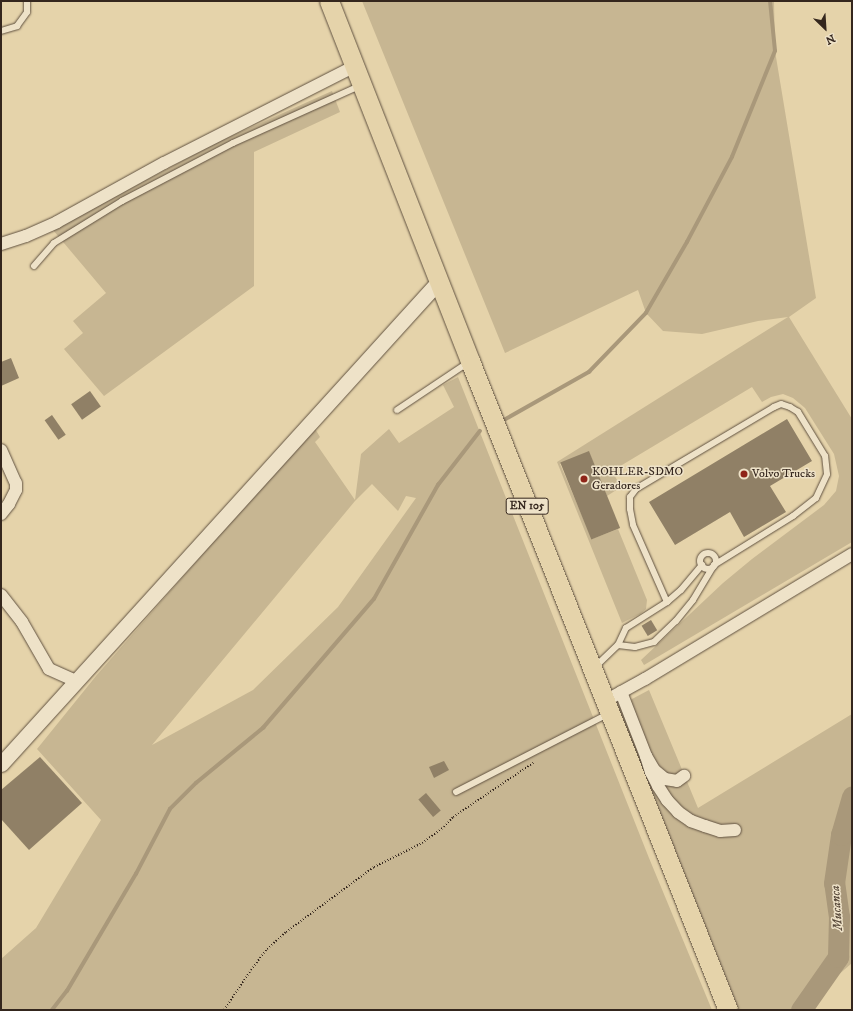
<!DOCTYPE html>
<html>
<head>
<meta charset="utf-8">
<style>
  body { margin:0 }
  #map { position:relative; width:853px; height:1011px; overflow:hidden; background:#e5d3aa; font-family:"IM FELL DW Pica",serif }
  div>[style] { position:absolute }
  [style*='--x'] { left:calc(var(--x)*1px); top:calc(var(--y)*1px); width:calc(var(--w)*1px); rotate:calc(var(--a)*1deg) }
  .green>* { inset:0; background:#c7b692 }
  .stream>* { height:3.5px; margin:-1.75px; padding:0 1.75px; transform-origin:1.75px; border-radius:1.75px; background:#a9987a }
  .river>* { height:21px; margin:-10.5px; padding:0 10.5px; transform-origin:10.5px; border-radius:10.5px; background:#a9987a }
  .building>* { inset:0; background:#908066; transform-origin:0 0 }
  .path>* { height:2px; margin-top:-1px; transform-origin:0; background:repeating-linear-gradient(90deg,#34261d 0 1px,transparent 0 3px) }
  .roads { filter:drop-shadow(0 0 1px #605140) drop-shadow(0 0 1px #605140) }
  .service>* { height:6px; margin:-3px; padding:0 3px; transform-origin:3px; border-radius:3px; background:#eee2c8 }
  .service>.ring { margin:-3px; padding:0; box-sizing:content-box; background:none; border:6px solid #eee2c8; border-radius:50% }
  .minor>* { height:12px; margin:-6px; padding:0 6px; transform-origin:6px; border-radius:6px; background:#eee2c8 }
  .tertiary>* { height:15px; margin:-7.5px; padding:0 7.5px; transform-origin:7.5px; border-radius:7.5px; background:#eee2c8 }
  .primary>* { height:19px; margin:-9.5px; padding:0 9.5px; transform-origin:9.5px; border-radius:9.5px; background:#e5d3aa }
  .dots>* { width:11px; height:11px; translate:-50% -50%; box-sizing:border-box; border:2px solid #eee2c8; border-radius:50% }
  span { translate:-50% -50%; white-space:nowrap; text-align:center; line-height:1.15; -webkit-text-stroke:3px #eee2c8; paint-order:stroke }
  .shield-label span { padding:1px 3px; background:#eee2c8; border:1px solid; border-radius:3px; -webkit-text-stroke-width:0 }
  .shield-label { font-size:11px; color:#34261d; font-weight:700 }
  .poi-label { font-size:12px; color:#34261d }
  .left { translate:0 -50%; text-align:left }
  .water-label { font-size:13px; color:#574839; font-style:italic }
  .frame { position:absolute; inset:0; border:2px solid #34261d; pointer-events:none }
  .north { position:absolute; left:805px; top:8px; width:40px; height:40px; -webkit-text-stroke:3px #eee2c8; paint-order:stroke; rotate:155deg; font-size:11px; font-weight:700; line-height:16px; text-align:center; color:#34261d }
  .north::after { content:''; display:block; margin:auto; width:14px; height:18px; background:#34261d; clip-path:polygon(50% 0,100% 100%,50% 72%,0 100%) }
</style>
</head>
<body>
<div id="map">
  <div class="green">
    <div style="clip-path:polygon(362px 1px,774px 1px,775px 51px,816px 298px,789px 317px,852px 419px,852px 542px,644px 665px,641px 660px,723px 583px,752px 559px,824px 505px,836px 491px,839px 476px,834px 454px,805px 408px,793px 398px,783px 394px,771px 397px,762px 402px,752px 387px,612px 471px,621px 487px,607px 496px,589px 452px,560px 464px,592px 539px,618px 529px,647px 600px,646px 609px,640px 614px,622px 623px,557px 462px,788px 317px,758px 321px,702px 334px,663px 331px,646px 313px,638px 290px,505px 353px)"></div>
    <div style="clip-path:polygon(332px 91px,340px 112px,254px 152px,254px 286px,104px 396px,64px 349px,83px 333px,73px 321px,106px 293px,53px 230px,216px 143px)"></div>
    <div style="clip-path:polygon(evenodd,458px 377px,649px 858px,712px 1010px,1px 1010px,1px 959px,36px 928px,101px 820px,37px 749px,96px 676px,314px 427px,320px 437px,315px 442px,355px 500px,361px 454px,389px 429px,399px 443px,454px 407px,443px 385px,458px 377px,372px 484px,398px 511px,406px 496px,416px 498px,338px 607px,253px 690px,152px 745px,355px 501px,372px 484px)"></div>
    <div style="clip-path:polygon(649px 690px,698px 808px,852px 714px,852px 963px,813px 997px,809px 1010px,739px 1010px,617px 707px)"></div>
  </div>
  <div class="stream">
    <div style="--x:504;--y:420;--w:98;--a:-29.5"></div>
    <div style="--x:589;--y:372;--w:82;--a:-46"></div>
    <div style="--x:646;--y:313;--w:82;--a:-60"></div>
    <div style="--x:687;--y:242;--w:96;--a:-62.1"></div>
    <div style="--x:732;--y:157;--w:114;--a:-67.9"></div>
    <div style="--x:775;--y:51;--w:50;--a:-95.7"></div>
    <div style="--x:52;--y:1010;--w:24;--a:-52"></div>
    <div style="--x:67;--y:991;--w:136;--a:-59.5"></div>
    <div style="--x:136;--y:874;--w:73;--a:-62.4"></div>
    <div style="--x:170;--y:809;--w:37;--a:-45"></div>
    <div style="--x:196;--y:783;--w:87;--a:-39.4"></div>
    <div style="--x:263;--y:728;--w:170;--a:-49.3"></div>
    <div style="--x:374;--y:599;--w:131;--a:-60.7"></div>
    <div style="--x:438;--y:485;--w:68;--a:-52.1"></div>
  </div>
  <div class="river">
    <div style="--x:801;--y:1010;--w:65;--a:-55.1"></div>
    <div style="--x:838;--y:957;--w:40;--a:-88.6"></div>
    <div style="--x:839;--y:917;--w:34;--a:-98"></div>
    <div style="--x:834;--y:883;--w:49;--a:-81.7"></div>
    <div style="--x:841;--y:835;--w:40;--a:-74"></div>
  </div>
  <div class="building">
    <div style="clip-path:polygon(11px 358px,19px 378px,1px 386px,1px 362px)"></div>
    <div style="left:90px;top:391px;width:19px;height:23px;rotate:55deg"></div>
    <div style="left:52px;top:415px;width:24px;height:9px;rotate:55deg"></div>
    <div style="clip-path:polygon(787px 419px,812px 461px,770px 486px,786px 512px,744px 537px,730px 512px,675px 545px,649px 502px)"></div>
    <div style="left:589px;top:451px;width:83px;height:31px;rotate:68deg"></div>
    <div style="left:651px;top:620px;width:12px;height:11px;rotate:59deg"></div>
    <div style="clip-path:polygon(40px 757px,82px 803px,29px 850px,1px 819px,1px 790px)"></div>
    <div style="clip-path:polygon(444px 761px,449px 770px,434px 778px,429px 767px)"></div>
    <div style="left:426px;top:793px;width:23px;height:10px;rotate:50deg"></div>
  </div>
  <div class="path">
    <div style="--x:224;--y:1010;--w:48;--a:-56"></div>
    <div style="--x:251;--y:970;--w:26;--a:-53"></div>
    <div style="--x:267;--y:949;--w:25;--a:-42"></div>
    <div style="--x:286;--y:932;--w:109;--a:-36.5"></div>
    <div style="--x:374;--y:867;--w:54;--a:-26.6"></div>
    <div style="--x:422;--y:843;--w:27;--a:-36"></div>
    <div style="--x:444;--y:827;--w:13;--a:-48"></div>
    <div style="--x:453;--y:817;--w:97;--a:-34"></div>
  </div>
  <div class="roads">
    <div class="service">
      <div style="--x:1;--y:31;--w:17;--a:-17"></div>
      <div style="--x:17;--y:26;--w:17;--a:-54"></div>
      <div style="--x:27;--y:12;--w:11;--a:-90"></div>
      <div style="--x:34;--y:266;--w:30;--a:-49"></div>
      <div style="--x:54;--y:243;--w:80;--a:-31.7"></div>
      <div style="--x:122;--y:201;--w:125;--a:-27.6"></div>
      <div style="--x:233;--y:143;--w:138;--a:-24.3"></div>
      <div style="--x:397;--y:410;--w:87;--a:-33.7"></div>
      <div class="ring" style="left:700px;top:553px;width:10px;height:10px"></div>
      <div style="--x:618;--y:645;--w:17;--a:7"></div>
      <div style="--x:635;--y:647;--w:20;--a:-15"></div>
      <div style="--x:654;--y:642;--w:30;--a:-44"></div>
      <div style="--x:676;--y:621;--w:27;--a:-51"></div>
      <div style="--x:693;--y:600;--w:41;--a:-59"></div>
      <div style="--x:714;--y:565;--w:93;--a:-31.8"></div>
      <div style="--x:793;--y:516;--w:29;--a:-38"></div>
      <div style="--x:816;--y:498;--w:26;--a:-65"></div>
      <div style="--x:827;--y:474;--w:18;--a:-96"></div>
      <div style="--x:825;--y:456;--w:52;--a:-121.5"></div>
      <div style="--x:798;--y:412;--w:9;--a:-148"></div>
      <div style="--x:790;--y:407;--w:9;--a:-162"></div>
      <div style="--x:781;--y:404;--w:8;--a:157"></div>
      <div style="--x:774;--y:407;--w:161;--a:149.3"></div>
      <div style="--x:636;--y:489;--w:10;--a:127"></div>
      <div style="--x:630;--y:497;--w:12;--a:90"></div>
      <div style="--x:630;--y:509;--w:16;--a:79"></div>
      <div style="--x:633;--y:525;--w:84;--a:66.2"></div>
      <div style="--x:595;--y:667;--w:32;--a:-44"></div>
      <div style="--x:618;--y:645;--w:19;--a:-65"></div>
      <div style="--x:626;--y:628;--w:49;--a:-32.4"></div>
      <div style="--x:667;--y:602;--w:18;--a:-41"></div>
      <div style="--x:681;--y:590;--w:33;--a:-50"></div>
      <div style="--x:456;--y:792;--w:171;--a:-27.2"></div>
    </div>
    <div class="minor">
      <div style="--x:1;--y:244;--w:26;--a:-18"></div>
      <div style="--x:26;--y:236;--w:34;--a:-24"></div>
      <div style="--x:57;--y:222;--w:122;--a:-28.9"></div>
      <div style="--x:164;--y:163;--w:214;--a:-26.9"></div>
      <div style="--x:1;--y:450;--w:36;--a:66"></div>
      <div style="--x:16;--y:483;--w:7;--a:90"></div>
      <div style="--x:16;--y:490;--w:16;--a:117"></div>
      <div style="--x:9;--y:504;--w:13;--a:129"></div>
      <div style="--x:1;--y:595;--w:34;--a:52"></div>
      <div style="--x:22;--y:622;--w:54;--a:60.1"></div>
      <div style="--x:49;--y:669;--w:30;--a:24"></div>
      <div style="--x:621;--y:692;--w:69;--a:68.7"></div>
      <div style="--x:646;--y:756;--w:16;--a:60"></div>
      <div style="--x:654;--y:770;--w:14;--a:39"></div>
      <div style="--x:665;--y:779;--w:12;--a:9"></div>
      <div style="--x:677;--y:781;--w:9;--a:-36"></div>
      <div style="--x:605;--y:701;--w:46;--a:-28.8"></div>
      <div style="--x:645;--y:679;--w:242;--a:-31.1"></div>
      <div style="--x:646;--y:756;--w:17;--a:73"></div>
      <div style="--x:651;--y:772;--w:16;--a:63"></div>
      <div style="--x:658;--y:786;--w:17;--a:57"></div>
      <div style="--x:667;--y:800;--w:16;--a:47"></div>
      <div style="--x:678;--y:812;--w:16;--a:35"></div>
      <div style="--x:691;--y:821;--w:15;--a:20"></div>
      <div style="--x:705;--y:826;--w:16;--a:18"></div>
      <div style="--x:720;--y:831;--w:15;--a:-4"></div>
    </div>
    <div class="tertiary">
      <div style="--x:1;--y:764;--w:651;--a:-47.8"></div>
    </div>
    <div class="primary">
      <div style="--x:329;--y:1;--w:387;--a:68.6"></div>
      <div style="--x:470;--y:361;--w:698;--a:68.32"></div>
    </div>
  </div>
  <div class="dots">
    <div style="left:744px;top:474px;background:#8f2418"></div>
    <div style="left:584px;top:479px;background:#8f2418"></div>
  </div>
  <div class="shield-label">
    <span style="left:527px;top:506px">EN 105</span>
  </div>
  <div class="poi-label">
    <span class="left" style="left:592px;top:479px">KOHLER-SDMO<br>Geradores</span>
    <span class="left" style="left:752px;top:474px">Volvo Trucks</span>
  </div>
  <div class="water-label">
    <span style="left:837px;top:908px;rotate:-94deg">Mucanca</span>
  </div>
  <div class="frame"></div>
  <div class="north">N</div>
</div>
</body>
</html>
